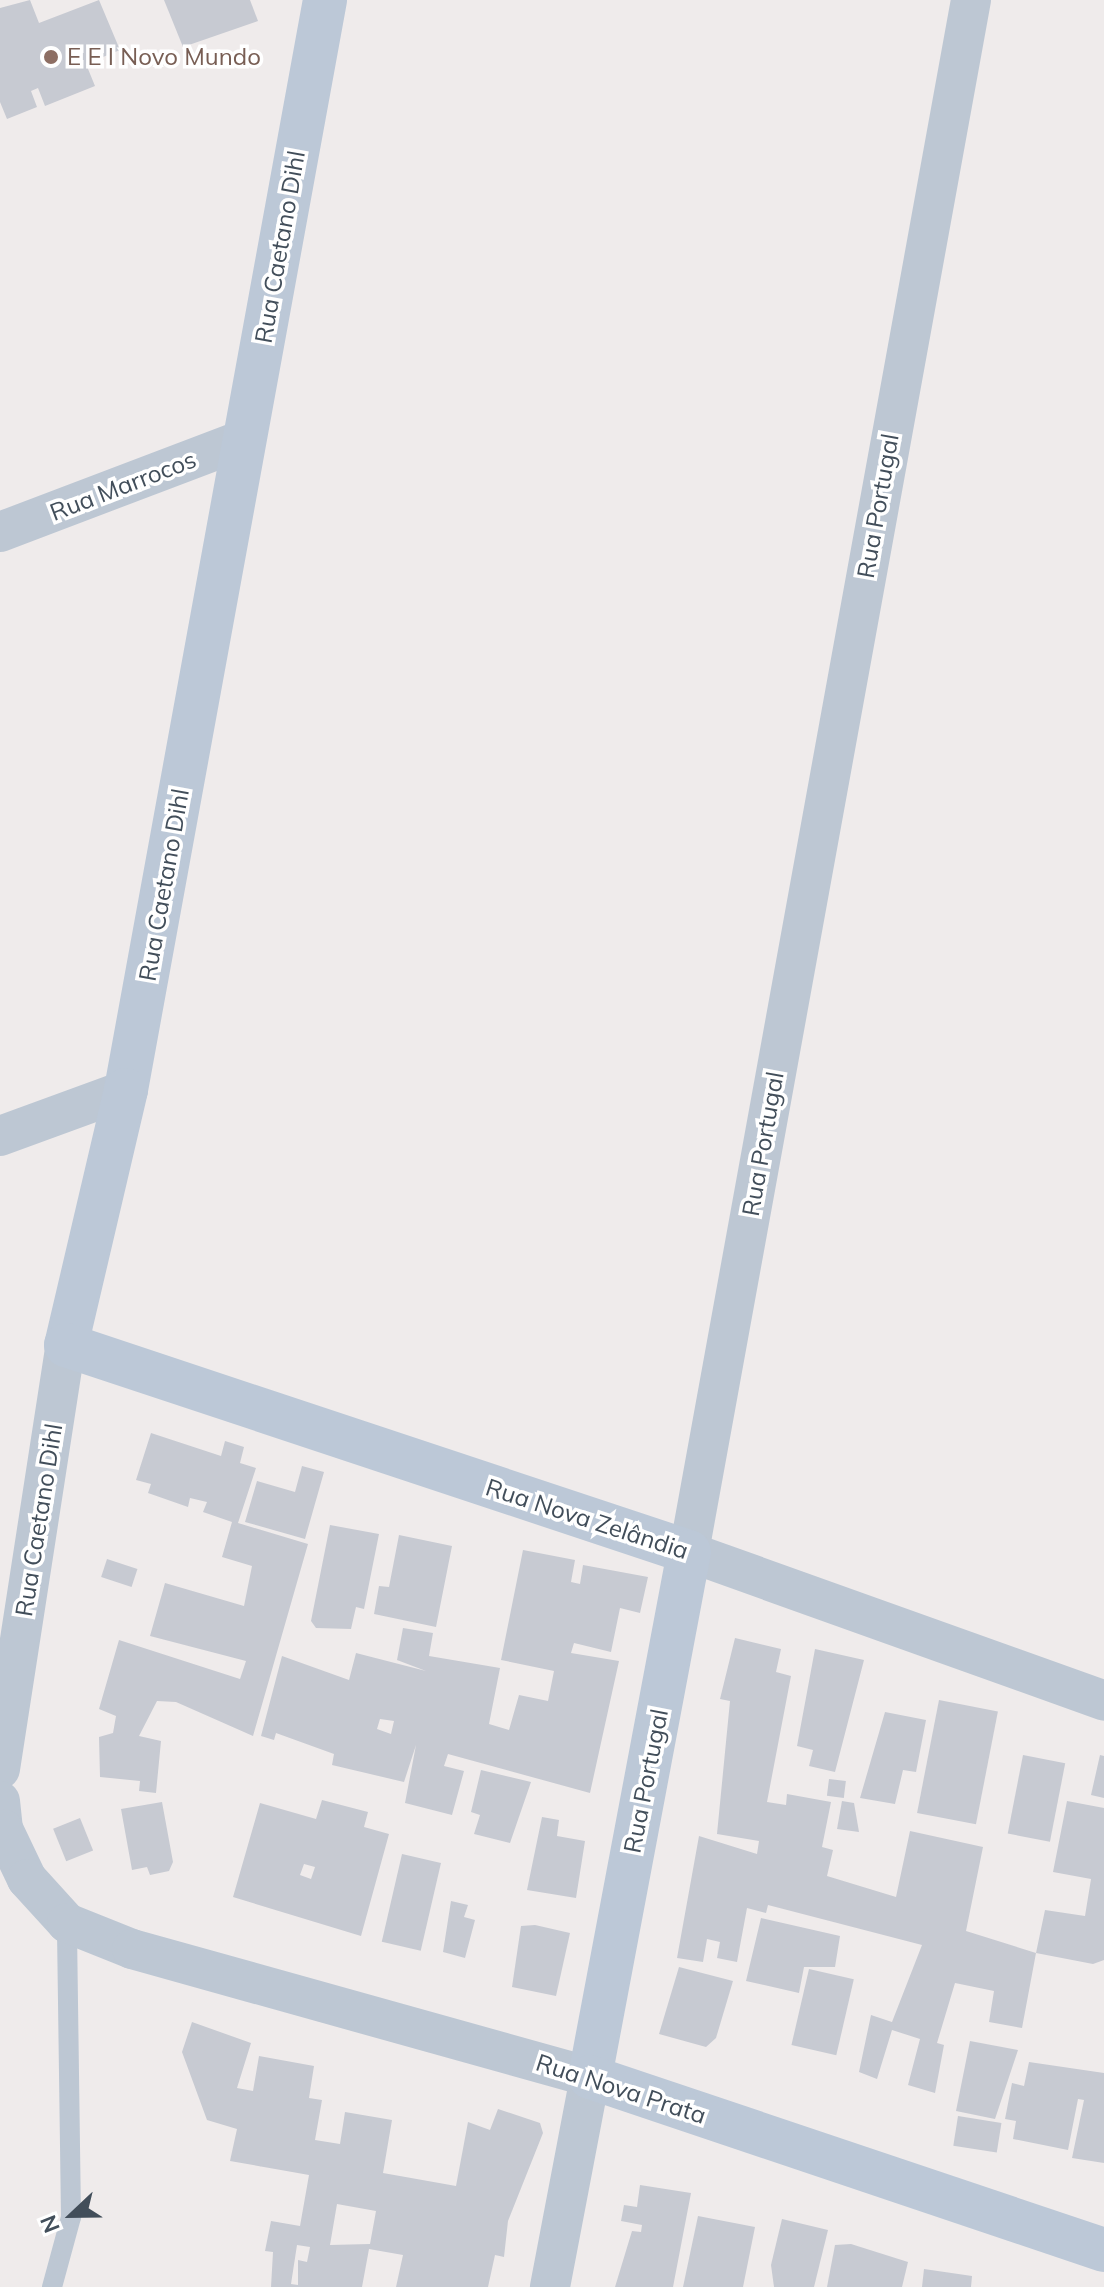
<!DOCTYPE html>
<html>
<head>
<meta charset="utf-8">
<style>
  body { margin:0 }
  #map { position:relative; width:1104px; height:2287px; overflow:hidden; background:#efebeb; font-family:Mulish,sans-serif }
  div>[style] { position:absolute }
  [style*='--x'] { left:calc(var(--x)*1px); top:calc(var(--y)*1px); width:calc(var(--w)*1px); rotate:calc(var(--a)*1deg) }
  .building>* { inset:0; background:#c7cad2; transform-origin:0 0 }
  .lane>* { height:20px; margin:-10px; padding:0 10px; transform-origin:10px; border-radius:10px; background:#bdc7d3 }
  .street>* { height:40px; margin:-20px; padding:0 20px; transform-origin:20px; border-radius:20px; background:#bdc7d3 }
  .secondary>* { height:44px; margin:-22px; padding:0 22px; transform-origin:22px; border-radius:22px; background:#bcc8d7 }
  .dots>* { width:22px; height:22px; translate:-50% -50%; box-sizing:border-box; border:4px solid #fff; border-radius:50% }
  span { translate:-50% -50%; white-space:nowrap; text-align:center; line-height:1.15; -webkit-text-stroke:7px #fff; paint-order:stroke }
  .education-label { font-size:24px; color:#785e54 }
  .left { translate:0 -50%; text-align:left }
  .street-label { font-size:24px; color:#424e5a }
  .north { position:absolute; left:32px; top:2175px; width:80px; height:80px; -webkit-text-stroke:6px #fff; paint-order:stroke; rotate:248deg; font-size:22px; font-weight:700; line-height:32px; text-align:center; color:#424e5a }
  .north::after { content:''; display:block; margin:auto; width:28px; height:36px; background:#424e5a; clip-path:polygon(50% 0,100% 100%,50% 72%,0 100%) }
</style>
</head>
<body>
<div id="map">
  <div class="building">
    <div style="clip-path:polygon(30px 0,39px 23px,99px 0,120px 50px,86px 64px,95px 86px,45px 106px,38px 88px,31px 91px,37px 107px,7px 119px,0 102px,0 8px)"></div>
    <div style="clip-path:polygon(164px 0,250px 0,258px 21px,183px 47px)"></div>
    <div style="clip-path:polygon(151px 1433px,221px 1456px,225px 1441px,244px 1447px,240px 1463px,256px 1468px,238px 1523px,308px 1544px,253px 1736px,176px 1702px,157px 1701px,139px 1736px,161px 1741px,156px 1793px,139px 1791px,140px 1781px,100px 1777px,99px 1737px,113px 1733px,116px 1716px,99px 1709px,119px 1640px,240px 1679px,246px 1661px,150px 1636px,165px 1583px,244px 1606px,252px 1566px,222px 1557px,232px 1522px,203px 1512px,207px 1502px,190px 1498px,188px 1507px,148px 1493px,151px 1484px,136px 1480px)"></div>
    <div style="clip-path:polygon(302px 1466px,324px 1472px,305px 1539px,245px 1522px,257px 1481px,295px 1492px)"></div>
    <div style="clip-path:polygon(330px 1525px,379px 1534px,364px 1609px,356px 1607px,351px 1629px,316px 1628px,311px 1621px)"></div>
    <div style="clip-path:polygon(399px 1535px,452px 1546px,436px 1627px,374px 1614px,379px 1586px,389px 1587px)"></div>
    <div style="clip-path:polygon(evenodd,523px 1550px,575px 1560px,571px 1582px,580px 1584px,583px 1565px,648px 1577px,640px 1613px,620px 1608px,611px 1652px,574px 1643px,571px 1653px,619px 1661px,590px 1793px,448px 1754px,444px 1766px,464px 1771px,452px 1815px,405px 1803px,416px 1745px,404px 1782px,332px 1765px,334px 1754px,276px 1733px,274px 1740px,261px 1736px,282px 1656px,349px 1680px,356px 1653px,426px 1671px,397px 1660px,403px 1628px,433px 1633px,429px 1656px,500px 1668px,489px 1724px,509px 1730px,519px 1695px,548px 1701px,554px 1671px,501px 1660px,523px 1550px,380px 1719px,394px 1721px,391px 1734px,377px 1729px,380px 1719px)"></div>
    <div style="left:107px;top:1559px;width:32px;height:19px;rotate:18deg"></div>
    <div style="clip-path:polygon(735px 1638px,781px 1649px,776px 1672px,791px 1676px,767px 1802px,786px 1805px,787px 1794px,831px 1802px,822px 1847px,833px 1850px,827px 1876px,896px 1897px,910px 1831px,983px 1847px,966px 1931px,1036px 1953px,1022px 2028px,989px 2022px,994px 1991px,955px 1983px,937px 2043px,944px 2045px,935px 2093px,908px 2085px,920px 2039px,892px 2030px,877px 2079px,859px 2072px,871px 2015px,892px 2022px,922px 1945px,768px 1905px,766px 1913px,747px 1908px,737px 1962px,717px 1958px,720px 1942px,707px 1939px,703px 1962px,677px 1958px,699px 1836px,757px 1854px,759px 1841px,717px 1834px,730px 1701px,720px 1699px)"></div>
    <div style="clip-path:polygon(815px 1649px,864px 1660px,835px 1772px,809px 1766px,813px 1750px,797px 1746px)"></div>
    <div style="left:939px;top:1700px;width:60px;height:115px;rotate:11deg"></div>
    <div style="clip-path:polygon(885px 1712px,926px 1720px,916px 1772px,903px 1770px,895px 1804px,860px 1798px)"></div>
    <div style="left:1023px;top:1755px;width:43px;height:80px;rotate:11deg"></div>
    <div style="clip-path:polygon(1100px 1755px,1104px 1756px,1104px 1798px,1091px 1795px)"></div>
    <div style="clip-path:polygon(481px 1770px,531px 1782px,510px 1843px,474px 1834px,480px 1815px,471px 1812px)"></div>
    <div style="left:829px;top:1779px;width:17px;height:17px;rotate:7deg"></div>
    <div style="clip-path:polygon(evenodd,322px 1800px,368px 1812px,364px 1827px,389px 1834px,361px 1936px,233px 1897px,260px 1803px,316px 1819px,322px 1800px,304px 1864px,315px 1867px,311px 1879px,300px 1875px,304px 1864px)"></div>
    <div style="clip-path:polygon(842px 1801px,854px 1803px,859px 1832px,837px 1829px)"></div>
    <div style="clip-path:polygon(1067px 1801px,1104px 1808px,1104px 1960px,1093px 1964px,1036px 1953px,1045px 1910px,1085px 1916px,1091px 1879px,1053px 1872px)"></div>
    <div style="clip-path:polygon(162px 1802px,173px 1862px,169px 1871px,150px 1875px,147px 1867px,132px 1870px,121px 1809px)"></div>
    <div style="clip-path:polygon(542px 1817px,559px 1820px,557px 1836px,585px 1841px,576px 1898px,527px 1890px)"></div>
    <div style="left:80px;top:1818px;width:35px;height:29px;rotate:68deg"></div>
    <div style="left:402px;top:1854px;width:40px;height:90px;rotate:13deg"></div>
    <div style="clip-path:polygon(451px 1901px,468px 1905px,464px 1917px,475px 1920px,465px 1958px,443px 1952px)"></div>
    <div style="clip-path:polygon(761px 1918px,840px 1936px,835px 1967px,804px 1967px,799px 1993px,746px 1981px)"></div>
    <div style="clip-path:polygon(535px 1925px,570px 1933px,556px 1996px,512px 1987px,521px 1926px)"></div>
    <div style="clip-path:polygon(679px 1967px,733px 1981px,716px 2038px,706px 2047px,659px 2034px)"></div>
    <div style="left:809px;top:1969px;width:46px;height:78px;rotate:13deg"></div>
    <div style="clip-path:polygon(evenodd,192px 2022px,251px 2043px,237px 2088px,253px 2091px,259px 2056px,314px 2066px,309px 2098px,322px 2100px,315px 2140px,340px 2144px,345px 2112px,392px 2120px,383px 2173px,456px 2186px,468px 2122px,490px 2130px,498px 2109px,540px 2123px,543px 2133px,508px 2221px,504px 2257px,495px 2255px,488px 2287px,396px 2287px,403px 2255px,369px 2249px,362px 2287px,271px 2287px,273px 2252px,265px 2251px,271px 2221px,300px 2226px,309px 2175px,230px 2161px,237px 2129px,207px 2120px,182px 2052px,192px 2022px,337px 2204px,376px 2211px,370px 2244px,330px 2245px,337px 2204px,192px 2022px,297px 2245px,310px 2247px,307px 2262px,298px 2260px,298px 2285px,291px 2284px,297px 2245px)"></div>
    <div style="clip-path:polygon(970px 2041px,1018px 2050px,995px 2119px,956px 2111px)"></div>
    <div style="clip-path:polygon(1029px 2062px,1104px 2073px,1104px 2163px,1072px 2158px,1084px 2100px,1078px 2099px,1068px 2150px,1013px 2139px,1016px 2121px,1005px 2119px,1012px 2083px,1024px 2086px)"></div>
    <div style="left:958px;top:2116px;width:44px;height:30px;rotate:9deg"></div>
    <div style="clip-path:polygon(640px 2185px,691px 2193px,673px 2287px,615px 2287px,632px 2231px,641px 2232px,642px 2225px,621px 2221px,624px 2205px,637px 2207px)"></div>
    <div style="clip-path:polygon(698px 2216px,755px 2227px,743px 2287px,683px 2287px)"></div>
    <div style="clip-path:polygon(782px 2219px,828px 2230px,814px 2287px,774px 2287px,771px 2265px)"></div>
    <div style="clip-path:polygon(851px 2244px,908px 2262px,902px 2287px,827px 2287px,835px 2245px)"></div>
    <div style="clip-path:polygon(924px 2269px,972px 2276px,971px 2287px,922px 2287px)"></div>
  </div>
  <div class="lane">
    <div style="--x:52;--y:2287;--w:73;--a:-74.8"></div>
    <div style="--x:71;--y:2217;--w:294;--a:-90.8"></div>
  </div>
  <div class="street">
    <div style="--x:971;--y:0;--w:1577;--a:100.3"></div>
    <div style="--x:689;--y:1552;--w:441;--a:19.7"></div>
    <div style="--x:0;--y:532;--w:262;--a:-20.8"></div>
    <div style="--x:0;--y:1136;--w:134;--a:-20.1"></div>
    <div style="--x:0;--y:1769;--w:429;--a:-81.2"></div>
    <div style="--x:0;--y:1801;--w:28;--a:84"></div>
    <div style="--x:3;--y:1829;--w:55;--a:64.4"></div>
    <div style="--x:27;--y:1879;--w:59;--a:47.7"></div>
    <div style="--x:67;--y:1923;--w:70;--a:21.8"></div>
    <div style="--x:132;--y:1949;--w:476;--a:15.6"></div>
    <div style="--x:590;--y:2077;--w:214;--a:100.8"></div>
  </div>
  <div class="secondary">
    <div style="--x:325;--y:0;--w:1108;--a:100.35"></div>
    <div style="--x:126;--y:1090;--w:262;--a:103.2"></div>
    <div style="--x:66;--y:1345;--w:656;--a:18.38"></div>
    <div style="--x:689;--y:1552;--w:534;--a:100.68"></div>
    <div style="--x:590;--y:2077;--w:542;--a:18.6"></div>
  </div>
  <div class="dots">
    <div style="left:51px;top:57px;background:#8d6e63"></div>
  </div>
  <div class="education-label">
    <span class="left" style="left:67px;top:57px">E E I Novo Mundo</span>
  </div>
  <div class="street-label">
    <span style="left:280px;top:247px;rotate:-80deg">Rua Caetano Dihl</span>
    <span style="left:123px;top:486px;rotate:-21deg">Rua Marrocos</span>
    <span style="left:878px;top:506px;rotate:-80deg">Rua Portugal</span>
    <span style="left:164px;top:885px;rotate:-80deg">Rua Caetano Dihl</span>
    <span style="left:763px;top:1144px;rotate:-80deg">Rua Portugal</span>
    <span style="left:587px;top:1519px;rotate:18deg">Rua Nova Zelândia</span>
    <span style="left:39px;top:1520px;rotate:-81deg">Rua Caetano Dihl</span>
    <span style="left:646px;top:1781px;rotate:-79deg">Rua Portugal</span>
    <span style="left:621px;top:2089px;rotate:18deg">Rua Nova Prata</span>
  </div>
  <div class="north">N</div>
</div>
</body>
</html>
